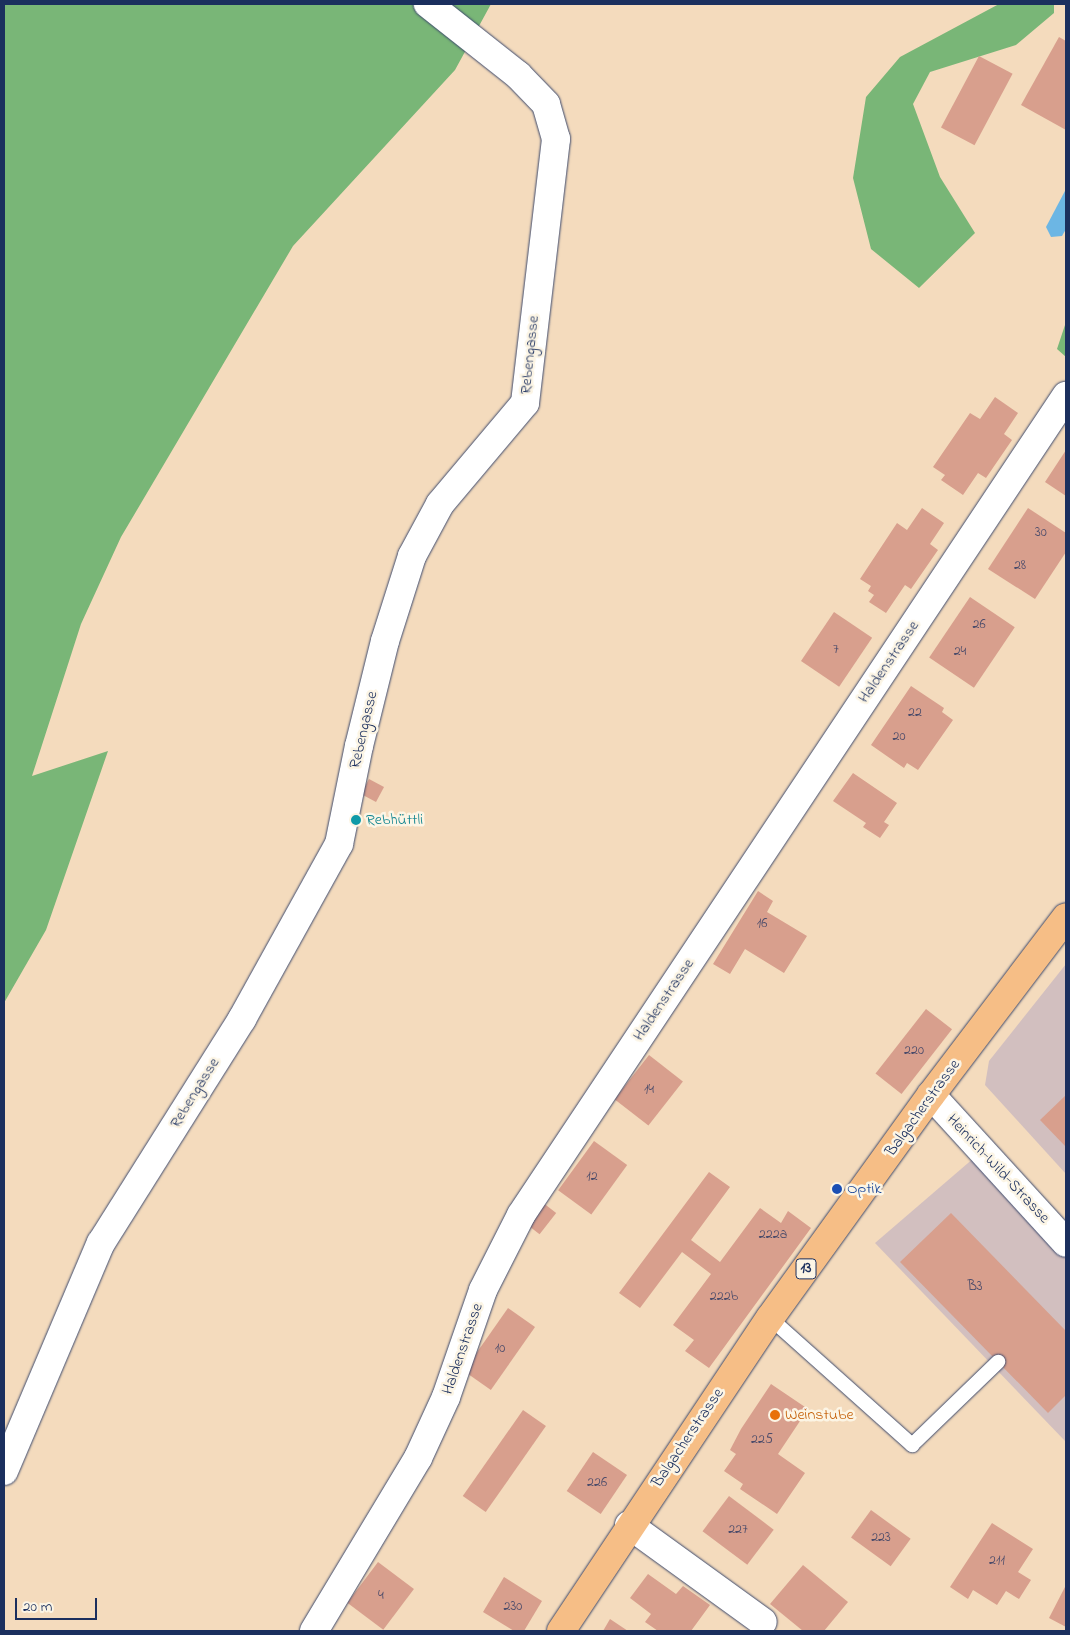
<!DOCTYPE html>
<html>
<head>
<meta charset="utf-8">
<style>
  body { margin:0 }
  #map { position:relative; width:1070px; height:1635px; overflow:hidden; background:#f4dbbd; font-family:"Indie Flower",sans-serif }
  div>[style] { position:absolute }
  [style*='--x'] { left:calc(var(--x)*1px); top:calc(var(--y)*1px); width:calc(var(--w)*1px); rotate:calc(var(--a)*1deg) }
  .industrial>* { inset:0; background:#d2bfbf }
  .forest>* { inset:0; background:#79b677 }
  .water>* { inset:0; background:#6cb6e4 }
  .building>* { inset:0; background:#d89f8d; transform-origin:0 0 }
  .roads { filter:drop-shadow(0 0 1px #3c496c) drop-shadow(0 0 1px #3c496c) }
  .lane>* { height:14px; margin:-7px; padding:0 7px; transform-origin:7px; border-radius:7px; background:#fff }
  .street>* { height:28px; margin:-14px; padding:0 14px; transform-origin:14px; border-radius:14px; background:#fff }
  .primary>* { height:28px; margin:-14px; padding:0 14px; transform-origin:14px; border-radius:14px; background:#f6be86 }
  .dots>* { width:14px; height:14px; translate:-50% -50%; box-sizing:border-box; border:2px solid #fcf5e5; border-radius:50% }
  span { translate:-50% -50%; white-space:nowrap; text-align:center; line-height:1.15; -webkit-text-stroke:5px #fcf5e5; paint-order:stroke }
  .number-label { font-size:14px; color:#4a4b6a }
  .number-label span { -webkit-text-stroke-width:0 }
  .shield-label span { padding:1px 4px; background:#fcf5e5; border:1px solid; border-radius:4px; -webkit-text-stroke-width:0 }
  .shield-label { font-size:15px; color:#1b2f5e; font-weight:700 }
  .street-label { font-size:16px; color:#1b2f5e }
  .culture-label { font-size:16px; color:#0d838f }
  .left { translate:0 -50%; text-align:left }
  .transit-label { font-size:16px; color:#164399 }
  .food-label { font-size:16px; color:#c56008 }
  .frame { position:absolute; inset:0; border:5px solid #1b2f5e; pointer-events:none }
  .scale { position:absolute; left:15px; top:1598px; width:82px; height:22px; box-sizing:border-box; border:2px solid #1b2f5e; border-top:0; padding-left:6px; font-size:15px; line-height:18px; white-space:nowrap; color:#1b2f5e; -webkit-text-stroke:4px #fcf5e5; paint-order:stroke }
</style>
</head>
<body>
<div id="map">
  <div class="industrial">
    <div style="clip-path:polygon(1066px 964px,1066px 1174px,985px 1085px,989px 1061px)"></div>
    <div style="clip-path:polygon(982px 1151px,1066px 1242px,1066px 1442px,875px 1243px)"></div>
  </div>
  <div class="forest">
    <div style="clip-path:polygon(4px 4px,491px 4px,455px 70px,293px 246px,121px 537px,81px 624px,32px 776px,108px 751px,46px 930px,4px 1003px)"></div>
    <div style="clip-path:polygon(999px 4px,1054px 4px,1054px 13px,1016px 45px,930px 72px,913px 104px,940px 177px,975px 233px,919px 288px,871px 249px,853px 178px,866px 97px,900px 57px)"></div>
    <div style="clip-path:polygon(1066px 322px,1066px 357px,1057px 349px)"></div>
  </div>
  <div class="water">
    <div style="clip-path:polygon(1066px 189px,1066px 229px,1062px 236px,1051px 237px,1046px 227px)"></div>
  </div>
  <div class="building">
    <div style="clip-path:polygon(1059px 37px,1066px 41px,1066px 130px,1021px 105px)"></div>
    <div style="left:979px;top:56px;width:38px;height:81px;rotate:28deg"></div>
    <div style="clip-path:polygon(995px 397px,1018px 413px,1004px 434px,1012px 440px,986px 478px,978px 473px,963px 495px,941px 480px,945px 475px,933px 467px,970px 413px,980px 419px)"></div>
    <div style="clip-path:polygon(1066px 450px,1066px 496px,1045px 482px)"></div>
    <div style="clip-path:polygon(922px 508px,944px 523px,930px 544px,938px 550px,911px 589px,905px 585px,886px 613px,869px 602px,874px 595px,868px 591px,871px 586px,860px 579px,897px 523px,907px 530px)"></div>
    <div style="clip-path:polygon(1028px 508px,1066px 533px,1066px 552px,1035px 599px,988px 569px)"></div>
    <div style="left:970px;top:597px;width:54px;height:73px;rotate:34deg"></div>
    <div style="left:834px;top:612px;width:46px;height:59px;rotate:34deg"></div>
    <div style="clip-path:polygon(911px 686px,944px 708px,942px 712px,953px 720px,918px 770px,907px 763px,904px 768px,871px 745px)"></div>
    <div style="clip-path:polygon(853px 773px,897px 803px,884px 822px,889px 825px,880px 838px,863px 827px,866px 823px,833px 801px)"></div>
    <div style="left:369px;top:779px;width:17px;height:17px;rotate:28deg"></div>
    <div style="clip-path:polygon(758px 891px,773px 901px,767px 912px,807px 936px,784px 973px,745px 949px,730px 974px,713px 964px)"></div>
    <div style="left:926px;top:1009px;width:33px;height:82px;rotate:38deg"></div>
    <div style="left:649px;top:1055px;width:43px;height:56px;rotate:38deg"></div>
    <div style="clip-path:polygon(1066px 1095px,1066px 1147px,1040px 1120px)"></div>
    <div style="left:594px;top:1141px;width:41px;height:61px;rotate:36deg"></div>
    <div style="clip-path:polygon(709px 1172px,730px 1187px,691px 1240px,720px 1262px,760px 1208px,781px 1223px,788px 1211px,811px 1228px,709px 1368px,685px 1351px,694px 1340px,673px 1325px,711px 1274px,682px 1252px,640px 1308px,619px 1293px)"></div>
    <div style="left:542px;top:1202px;width:18px;height:27px;rotate:38deg"></div>
    <div style="clip-path:polygon(951px 1213px,1066px 1331px,1066px 1395px,1048px 1413px,900px 1262px)"></div>
    <div style="left:508px;top:1308px;width:33px;height:77px;rotate:35deg"></div>
    <div style="clip-path:polygon(771px 1384px,808px 1409px,778px 1454px,805px 1473px,777px 1514px,740px 1489px,743px 1484px,724px 1471px,736px 1454px,730px 1450px,741px 1429px)"></div>
    <div style="left:523px;top:1410px;width:28px;height:105px;rotate:35deg"></div>
    <div style="left:593px;top:1452px;width:41px;height:47px;rotate:34deg"></div>
    <div style="left:729px;top:1496px;width:56px;height:44px;rotate:37deg"></div>
    <div style="left:871px;top:1510px;width:49px;height:34px;rotate:36deg"></div>
    <div style="clip-path:polygon(992px 1523px,1033px 1549px,1018px 1572px,1031px 1580px,1019px 1599px,1006px 1591px,997px 1605px,973px 1590px,968px 1599px,950px 1587px)"></div>
    <div style="left:378px;top:1562px;width:45px;height:51px;rotate:37deg"></div>
    <div style="clip-path:polygon(803px 1565px,848px 1602px,824px 1631px,803px 1631px,770px 1604px)"></div>
    <div style="clip-path:polygon(648px 1574px,676px 1594px,683px 1586px,710px 1605px,691px 1631px,658px 1631px,645px 1622px,651px 1614px,630px 1598px)"></div>
    <div style="clip-path:polygon(504px 1577px,542px 1601px,524px 1631px,514px 1631px,483px 1612px)"></div>
    <div style="clip-path:polygon(1066px 1585px,1066px 1627px,1049px 1618px)"></div>
    <div style="clip-path:polygon(610px 1619px,628px 1631px,603px 1631px)"></div>
  </div>
  <div class="roads">
    <div class="lane">
      <div style="--x:770;--y:1318;--w:191;--a:41.8"></div>
      <div style="--x:912;--y:1445;--w:120;--a:-44"></div>
    </div>
    <div class="street">
      <div style="--x:931;--y:1095;--w:200;--a:47.6"></div>
      <div style="--x:4;--y:1471;--w:248;--a:-67"></div>
      <div style="--x:101;--y:1243;--w:265;--a:-57.8"></div>
      <div style="--x:242;--y:1019;--w:200;--a:-61"></div>
      <div style="--x:339;--y:844;--w:100;--a:-78.5"></div>
      <div style="--x:359;--y:746;--w:108;--a:-76.1"></div>
      <div style="--x:385;--y:641;--w:89;--a:-72.4"></div>
      <div style="--x:412;--y:556;--w:59;--a:-61.7"></div>
      <div style="--x:440;--y:504;--w:132;--a:-49.9"></div>
      <div style="--x:525;--y:403;--w:266;--a:-83.3"></div>
      <div style="--x:556;--y:139;--w:36;--a:-106"></div>
      <div style="--x:546;--y:104;--w:40;--a:-134"></div>
      <div style="--x:518;--y:75;--w:115;--a:-141.7"></div>
      <div style="--x:629;--y:1525;--w:165;--a:35.9"></div>
      <div style="--x:314;--y:1631;--w:202;--a:-59"></div>
      <div style="--x:418;--y:1458;--w:67;--a:-65.3"></div>
      <div style="--x:446;--y:1397;--w:113;--a:-70.9"></div>
      <div style="--x:483;--y:1290;--w:84;--a:-63.1"></div>
      <div style="--x:521;--y:1215;--w:984;--a:-56.36"></div>
    </div>
    <div class="primary">
      <div style="--x:561;--y:1631;--w:376;--a:-56.3"></div>
      <div style="--x:770;--y:1318;--w:275;--a:-54.2"></div>
      <div style="--x:931;--y:1095;--w:223;--a:-52.8"></div>
    </div>
  </div>
  <div class="dots">
    <div style="left:356px;top:820px;background:#0f9aa8"></div>
    <div style="left:837px;top:1189px;background:#1a4fb4"></div>
    <div style="left:775px;top:1415px;background:#e8710a"></div>
  </div>
  <div class="number-label">
    <span style="left:1041px;top:533px">30</span>
    <span style="left:1020px;top:566px">28</span>
    <span style="left:979px;top:625px">26</span>
    <span style="left:836px;top:650px">7</span>
    <span style="left:960px;top:652px">24</span>
    <span style="left:915px;top:713px">22</span>
    <span style="left:899px;top:737px">20</span>
    <span style="left:762px;top:924px">16</span>
    <span style="left:914px;top:1051px">220</span>
    <span style="left:649px;top:1090px">14</span>
    <span style="left:592px;top:1177px">12</span>
    <span style="left:773px;top:1235px">222a</span>
    <span style="left:975px;top:1287px">B3</span>
    <span style="left:724px;top:1297px">222b</span>
    <span style="left:500px;top:1349px">10</span>
    <span style="left:762px;top:1440px">225</span>
    <span style="left:597px;top:1483px">226</span>
    <span style="left:738px;top:1530px">227</span>
    <span style="left:881px;top:1538px">223</span>
    <span style="left:997px;top:1561px">211</span>
    <span style="left:381px;top:1596px">4</span>
    <span style="left:513px;top:1607px">230</span>
  </div>
  <div class="shield-label">
    <span style="left:806px;top:1269px">13</span>
  </div>
  <div class="street-label">
    <span style="left:530px;top:355px;rotate:-84deg">Rebengasse</span>
    <span style="left:889px;top:662px;rotate:-56deg">Haldenstrasse</span>
    <span style="left:364px;top:730px;rotate:-77deg">Rebengasse</span>
    <span style="left:664px;top:1000px;rotate:-56deg">Haldenstrasse</span>
    <span style="left:195px;top:1093px;rotate:-58deg">Rebengasse</span>
    <span style="left:923px;top:1108px;rotate:-54deg">Balgacherstrasse</span>
    <span style="left:998px;top:1169px;rotate:47deg">Heinrich-Wild-Strasse</span>
    <span style="left:463px;top:1349px;rotate:-71deg">Haldenstrasse</span>
    <span style="left:688px;top:1438px;rotate:-56deg">Balgacherstrasse</span>
  </div>
  <div class="culture-label">
    <span class="left" style="left:366px;top:820px">Rebhüttli</span>
  </div>
  <div class="transit-label">
    <span class="left" style="left:847px;top:1189px">Optik</span>
  </div>
  <div class="food-label">
    <span class="left" style="left:785px;top:1415px">Weinstube</span>
  </div>
  <div class="frame"></div>
  <div class="scale">20 m</div>
</div>
</body>
</html>
